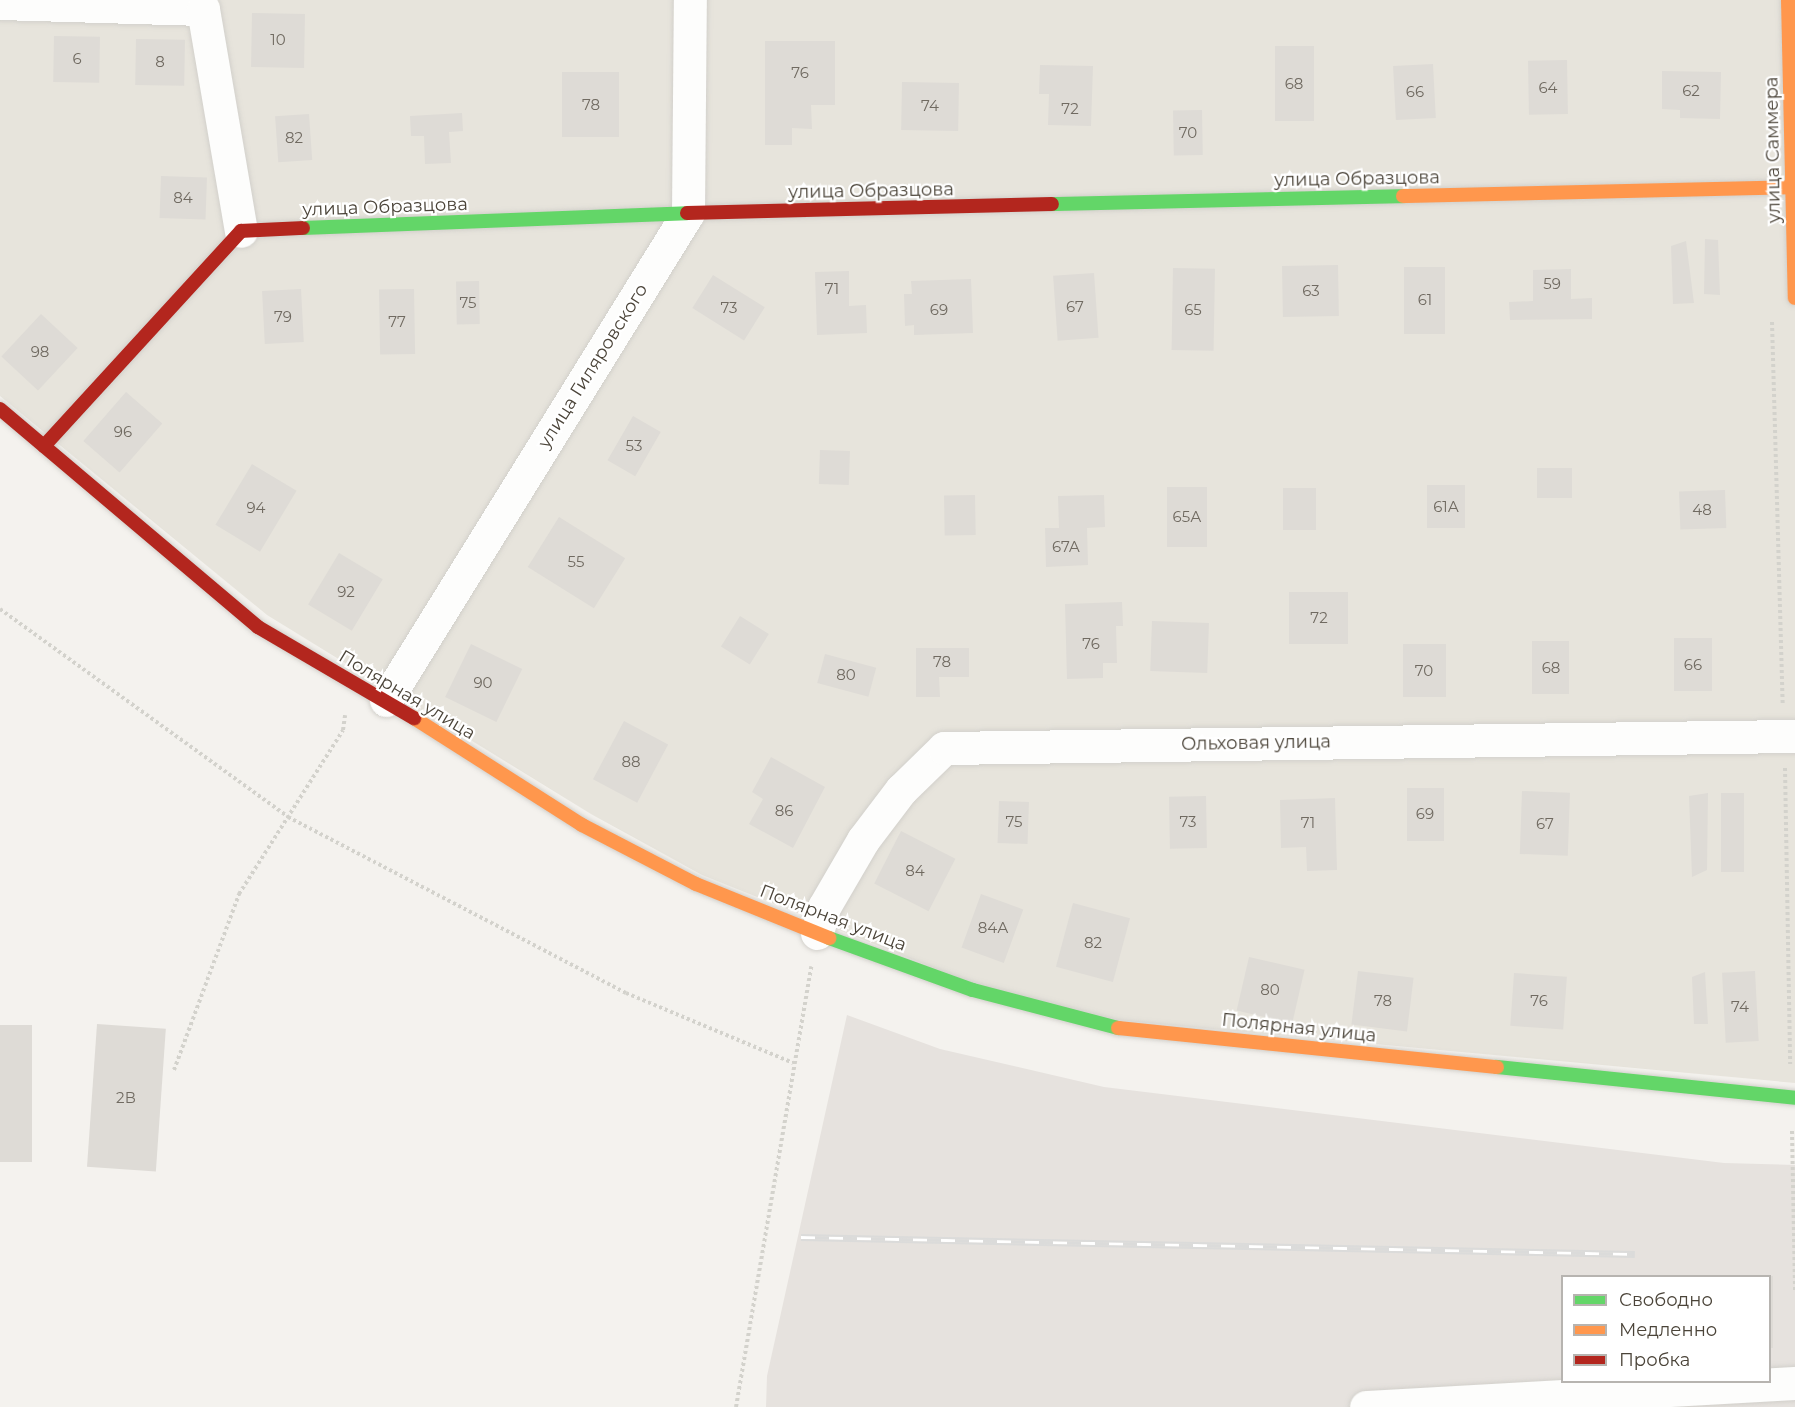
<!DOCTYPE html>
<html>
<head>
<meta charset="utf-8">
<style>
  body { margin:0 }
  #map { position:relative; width:1795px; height:1407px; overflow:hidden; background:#f4f2ee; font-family:Montserrat,sans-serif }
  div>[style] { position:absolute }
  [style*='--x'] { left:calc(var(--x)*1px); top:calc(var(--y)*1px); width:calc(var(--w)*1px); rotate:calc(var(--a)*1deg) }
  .residential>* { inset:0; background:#e7e4dc }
  .industrial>* { inset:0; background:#e6e2de }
  .building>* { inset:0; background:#dedbd6; transform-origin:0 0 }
  .path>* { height:4px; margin-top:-2px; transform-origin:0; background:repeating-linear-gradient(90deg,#d3d2cc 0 3px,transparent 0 6px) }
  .roads { filter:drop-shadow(0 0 2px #d2d0cb) drop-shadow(0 0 2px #d2d0cb) }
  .street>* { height:33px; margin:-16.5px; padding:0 16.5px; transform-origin:16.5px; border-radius:16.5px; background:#fdfdfc }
  .fast>* { height:14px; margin:-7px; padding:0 7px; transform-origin:7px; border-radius:7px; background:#63d668 }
  .slow>* { height:14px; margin:-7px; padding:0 7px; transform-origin:7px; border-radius:7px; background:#ff974d }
  .jam>* { height:14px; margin:-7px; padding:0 7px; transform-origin:7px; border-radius:7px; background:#b3261e }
  .rail>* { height:7px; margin-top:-3.5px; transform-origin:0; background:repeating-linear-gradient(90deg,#fff 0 14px,#dbdbda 0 28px); box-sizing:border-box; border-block:2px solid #dbdbda }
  span { translate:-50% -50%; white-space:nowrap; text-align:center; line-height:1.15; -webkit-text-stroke:4.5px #fff; paint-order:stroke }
  .number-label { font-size:15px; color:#706a61 }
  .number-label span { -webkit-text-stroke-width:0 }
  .street-label { font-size:18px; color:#4b4439 }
  .legend { position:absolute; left:1561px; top:1275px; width:210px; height:108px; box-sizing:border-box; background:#fff; border:2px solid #b7b4b0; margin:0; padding:8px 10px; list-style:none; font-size:18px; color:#4b4439 }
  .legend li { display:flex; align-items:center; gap:12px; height:30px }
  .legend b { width:30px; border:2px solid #b7b4b0 }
</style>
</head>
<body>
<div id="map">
  <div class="residential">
    <div style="clip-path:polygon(0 0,1795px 0,1795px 1083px,1117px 1020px,974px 984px,702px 875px,591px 814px,267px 615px,0 396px)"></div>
  </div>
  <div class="industrial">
    <div style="clip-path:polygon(evenodd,847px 1015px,940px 1049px,1104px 1087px,1724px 1163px,1795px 1165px,1795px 1407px,766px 1407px,767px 1376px,847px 1015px,1562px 1276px,1770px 1276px,1770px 1382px,1562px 1382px,1562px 1276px)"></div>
  </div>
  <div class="building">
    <div style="left:252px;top:13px;width:53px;height:54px;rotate:1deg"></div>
    <div style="left:54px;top:36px;width:46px;height:46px;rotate:1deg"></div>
    <div style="left:136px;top:39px;width:49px;height:46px;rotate:1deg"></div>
    <div style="clip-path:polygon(765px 41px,835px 41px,835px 105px,811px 105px,812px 129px,792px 128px,792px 145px,765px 145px)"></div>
    <div style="left:1275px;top:46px;width:39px;height:75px"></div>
    <div style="left:1567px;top:60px;width:54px;height:39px;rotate:89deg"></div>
    <div style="left:1433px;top:64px;width:54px;height:40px;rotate:87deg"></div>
    <div style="clip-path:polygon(1040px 65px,1093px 66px,1091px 126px,1048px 125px,1049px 94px,1039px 94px)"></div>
    <div style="clip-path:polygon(1662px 71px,1721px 72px,1720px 119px,1680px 118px,1680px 110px,1662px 109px)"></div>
    <div style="left:562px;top:72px;width:57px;height:65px"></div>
    <div style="left:902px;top:82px;width:57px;height:48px;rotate:1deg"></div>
    <div style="left:1202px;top:110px;width:45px;height:29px;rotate:89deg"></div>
    <div style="clip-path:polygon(462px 113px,463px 131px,449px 132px,451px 163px,425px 164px,424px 136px,411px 136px,410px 116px)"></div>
    <div style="left:309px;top:114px;width:46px;height:34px;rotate:86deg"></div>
    <div style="left:161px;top:176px;width:46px;height:42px;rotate:2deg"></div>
    <div style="clip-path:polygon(1705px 239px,1718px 240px,1720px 295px,1704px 294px)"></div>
    <div style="clip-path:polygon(1686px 241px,1694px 303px,1673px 304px,1671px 246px)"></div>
    <div style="left:1338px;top:265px;width:51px;height:56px;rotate:89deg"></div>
    <div style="left:1404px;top:267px;width:41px;height:67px"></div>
    <div style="left:1173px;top:268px;width:42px;height:82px;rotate:1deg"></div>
    <div style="clip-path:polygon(1571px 269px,1571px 299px,1592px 298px,1592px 319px,1510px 320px,1509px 302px,1533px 301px,1533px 270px)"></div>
    <div style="clip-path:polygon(849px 271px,849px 306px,866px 305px,867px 333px,817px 335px,815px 272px)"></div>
    <div style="left:1094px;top:273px;width:65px;height:41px;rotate:86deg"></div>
    <div style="left:713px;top:275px;width:61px;height:39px;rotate:32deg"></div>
    <div style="clip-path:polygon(971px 279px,973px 333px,914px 335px,914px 325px,905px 326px,904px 294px,912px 294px,911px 281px)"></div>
    <div style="left:479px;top:281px;width:43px;height:23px;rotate:89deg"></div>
    <div style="left:301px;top:289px;width:53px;height:39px;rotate:87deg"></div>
    <div style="left:414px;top:289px;width:65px;height:35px;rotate:89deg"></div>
    <div style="left:41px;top:314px;width:50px;height:58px;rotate:43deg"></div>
    <div style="left:126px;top:392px;width:48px;height:65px;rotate:41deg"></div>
    <div style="left:633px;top:416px;width:32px;height:51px;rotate:30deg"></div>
    <div style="left:820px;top:450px;width:30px;height:34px;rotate:2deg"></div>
    <div style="left:252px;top:464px;width:52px;height:71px;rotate:31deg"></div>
    <div style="left:1537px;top:468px;width:35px;height:30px"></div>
    <div style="left:1465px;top:485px;width:43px;height:38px;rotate:90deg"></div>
    <div style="left:1207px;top:487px;width:60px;height:40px;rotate:90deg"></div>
    <div style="left:1283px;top:488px;width:33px;height:42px"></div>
    <div style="left:1725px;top:490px;width:38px;height:46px;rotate:88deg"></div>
    <div style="left:975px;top:495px;width:40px;height:31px;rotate:89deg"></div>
    <div style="clip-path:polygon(1104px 495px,1105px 527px,1087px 528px,1088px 565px,1046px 567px,1045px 528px,1059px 528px,1058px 496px)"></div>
    <div style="left:559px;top:517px;width:78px;height:59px;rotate:32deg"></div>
    <div style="left:339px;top:553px;width:51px;height:60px;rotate:31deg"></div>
    <div style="left:1348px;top:592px;width:52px;height:59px;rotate:90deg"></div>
    <div style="clip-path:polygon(1122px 602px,1123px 626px,1116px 626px,1117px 663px,1103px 663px,1103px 678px,1067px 679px,1065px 604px)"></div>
    <div style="left:740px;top:616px;width:34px;height:36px;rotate:32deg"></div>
    <div style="left:1152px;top:621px;width:57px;height:50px;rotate:2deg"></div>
    <div style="left:1712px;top:638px;width:53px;height:38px;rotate:90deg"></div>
    <div style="left:1532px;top:641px;width:37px;height:53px"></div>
    <div style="left:471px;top:644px;width:57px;height:59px;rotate:26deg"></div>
    <div style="left:1403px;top:644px;width:43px;height:53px"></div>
    <div style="clip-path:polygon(916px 648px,969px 648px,969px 677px,939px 677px,940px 697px,916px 697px)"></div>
    <div style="left:825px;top:654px;width:53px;height:30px;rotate:15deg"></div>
    <div style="left:624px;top:721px;width:50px;height:66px;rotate:28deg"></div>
    <div style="clip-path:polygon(771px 757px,825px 787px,793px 848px,749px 824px,763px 799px,752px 792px)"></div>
    <div style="left:1407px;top:788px;width:37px;height:53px"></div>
    <div style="left:1522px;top:791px;width:48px;height:63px;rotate:2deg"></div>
    <div style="clip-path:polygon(1708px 793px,1707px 870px,1692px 877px,1689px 796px)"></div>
    <div style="left:1721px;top:793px;width:23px;height:79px"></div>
    <div style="left:1206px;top:796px;width:52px;height:37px;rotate:89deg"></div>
    <div style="clip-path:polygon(1335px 798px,1337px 870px,1307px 871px,1306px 847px,1281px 848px,1280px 800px)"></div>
    <div style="left:999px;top:801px;width:30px;height:42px;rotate:2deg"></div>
    <div style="left:901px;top:831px;width:61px;height:59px;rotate:27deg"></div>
    <div style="left:981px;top:894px;width:45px;height:57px;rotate:20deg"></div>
    <div style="left:1073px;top:903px;width:59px;height:66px;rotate:15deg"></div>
    <div style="left:1249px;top:957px;width:57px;height:55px;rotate:13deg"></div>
    <div style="left:1358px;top:971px;width:56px;height:54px;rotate:7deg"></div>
    <div style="left:1755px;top:971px;width:70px;height:33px;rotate:87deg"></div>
    <div style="clip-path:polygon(1705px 972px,1708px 1024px,1694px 1024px,1692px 977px)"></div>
    <div style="left:1514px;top:973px;width:53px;height:53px;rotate:4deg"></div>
    <div style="left:97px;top:1024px;width:69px;height:143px;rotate:4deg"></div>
    <div style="left:0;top:1025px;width:32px;height:137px"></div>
    <div style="left:1770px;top:1276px;width:3px;height:72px"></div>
  </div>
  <div class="path">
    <div style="--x:1772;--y:322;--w:382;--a:88.4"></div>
    <div style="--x:0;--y:609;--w:355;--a:35.8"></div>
    <div style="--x:288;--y:817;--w:381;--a:27.5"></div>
    <div style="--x:626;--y:993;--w:181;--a:22.7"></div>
    <div style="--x:1785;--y:768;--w:296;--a:89"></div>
    <div style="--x:174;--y:1070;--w:188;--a:-69.7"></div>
    <div style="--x:239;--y:894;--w:194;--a:-57.6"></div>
    <div style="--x:343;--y:730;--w:15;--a:-82"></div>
    <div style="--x:1792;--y:1131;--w:159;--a:88.9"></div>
    <div style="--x:736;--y:1407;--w:447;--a:-80.3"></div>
  </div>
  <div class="roads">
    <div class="street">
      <div style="--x:0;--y:3;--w:203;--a:1.7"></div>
      <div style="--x:203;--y:9;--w:225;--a:80.3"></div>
      <div style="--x:386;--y:700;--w:573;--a:-58.2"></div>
      <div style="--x:688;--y:213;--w:213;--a:-89.5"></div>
      <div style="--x:817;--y:933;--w:27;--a:-75"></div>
      <div style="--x:824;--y:907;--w:78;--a:-59.8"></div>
      <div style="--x:863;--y:840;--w:63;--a:-52.8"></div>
      <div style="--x:901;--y:790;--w:60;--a:-44.3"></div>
      <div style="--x:944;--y:748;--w:851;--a:-0.81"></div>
      <div style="--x:1366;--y:1407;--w:430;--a:-3.2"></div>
    </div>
    <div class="fast">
      <div style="--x:1052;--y:204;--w:351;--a:-1.3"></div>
      <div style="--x:303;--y:228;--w:384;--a:-2.2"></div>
      <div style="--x:829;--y:938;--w:153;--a:19.9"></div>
      <div style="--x:973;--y:990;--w:150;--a:14.7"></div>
      <div style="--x:1497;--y:1067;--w:300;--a:5.9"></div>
    </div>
    <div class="slow">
      <div style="--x:1788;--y:0;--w:298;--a:88.7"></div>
      <div style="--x:1403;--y:196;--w:392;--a:-1.3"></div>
      <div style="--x:414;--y:718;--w:199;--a:32.5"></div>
      <div style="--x:582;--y:825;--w:128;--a:27.4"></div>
      <div style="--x:696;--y:884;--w:144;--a:22.1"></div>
      <div style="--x:1118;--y:1028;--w:381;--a:5.9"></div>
    </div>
    <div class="jam">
      <div style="--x:687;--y:213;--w:365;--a:-1.4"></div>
      <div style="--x:0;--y:409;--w:338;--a:40.2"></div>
      <div style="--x:258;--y:627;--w:181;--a:30.3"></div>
      <div style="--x:44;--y:446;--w:292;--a:-47.5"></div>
      <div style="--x:241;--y:231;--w:62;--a:-2.8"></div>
    </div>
  </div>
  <div class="rail">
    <div style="--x:801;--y:1237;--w:834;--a:1.17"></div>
  </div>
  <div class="number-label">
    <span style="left:278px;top:40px">10</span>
    <span style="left:77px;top:59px">6</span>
    <span style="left:160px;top:62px">8</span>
    <span style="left:800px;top:73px">76</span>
    <span style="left:1294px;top:84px">68</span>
    <span style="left:1548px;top:88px">64</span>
    <span style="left:1691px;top:91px">62</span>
    <span style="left:1415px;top:92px">66</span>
    <span style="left:591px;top:105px">78</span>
    <span style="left:930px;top:106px">74</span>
    <span style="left:1070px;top:109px">72</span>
    <span style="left:1188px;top:133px">70</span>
    <span style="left:294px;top:138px">82</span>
    <span style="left:183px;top:198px">84</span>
    <span style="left:1552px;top:284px">59</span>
    <span style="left:832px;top:289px">71</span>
    <span style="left:1311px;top:291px">63</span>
    <span style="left:1425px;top:300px">61</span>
    <span style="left:468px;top:303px">75</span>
    <span style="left:1075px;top:307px">67</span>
    <span style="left:729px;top:308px">73</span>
    <span style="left:939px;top:310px">69</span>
    <span style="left:1193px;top:310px">65</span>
    <span style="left:283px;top:317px">79</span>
    <span style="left:397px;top:322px">77</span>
    <span style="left:40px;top:352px">98</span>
    <span style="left:123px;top:432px">96</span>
    <span style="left:634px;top:446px">53</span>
    <span style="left:1446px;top:507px">61А</span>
    <span style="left:256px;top:508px">94</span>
    <span style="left:1702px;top:510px">48</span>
    <span style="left:1187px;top:517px">65А</span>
    <span style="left:1066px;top:547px">67А</span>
    <span style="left:576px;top:562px">55</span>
    <span style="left:346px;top:592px">92</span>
    <span style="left:1319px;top:618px">72</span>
    <span style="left:1091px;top:644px">76</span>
    <span style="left:942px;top:662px">78</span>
    <span style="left:1693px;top:665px">66</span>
    <span style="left:1551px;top:668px">68</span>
    <span style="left:1424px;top:671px">70</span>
    <span style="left:846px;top:675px">80</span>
    <span style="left:483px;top:683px">90</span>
    <span style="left:631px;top:762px">88</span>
    <span style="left:784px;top:811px">86</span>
    <span style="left:1425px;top:814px">69</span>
    <span style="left:1014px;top:822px">75</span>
    <span style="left:1188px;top:822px">73</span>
    <span style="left:1308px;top:823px">71</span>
    <span style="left:1545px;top:824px">67</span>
    <span style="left:915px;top:871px">84</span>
    <span style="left:993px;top:928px">84А</span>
    <span style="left:1093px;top:943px">82</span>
    <span style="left:1270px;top:990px">80</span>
    <span style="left:1383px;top:1001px">78</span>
    <span style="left:1539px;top:1001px">76</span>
    <span style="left:1740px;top:1007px">74</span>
    <span style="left:126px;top:1098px">2В</span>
  </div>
  <div class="street-label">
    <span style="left:1773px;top:150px;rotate:-91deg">улица Саммера</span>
    <span style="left:1357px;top:179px;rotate:-1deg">улица Образцова</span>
    <span style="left:871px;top:191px;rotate:-1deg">улица Образцова</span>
    <span style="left:385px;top:207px;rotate:-2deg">улица Образцова</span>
    <span style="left:593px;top:366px;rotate:-58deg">улица Гиляровского</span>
    <span style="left:407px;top:695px;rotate:31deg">Полярная улица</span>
    <span style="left:1256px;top:743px;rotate:-1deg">Ольховая улица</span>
    <span style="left:833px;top:918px;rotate:21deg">Полярная улица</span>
    <span style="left:1299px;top:1028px;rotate:6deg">Полярная улица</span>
  </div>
  <ul class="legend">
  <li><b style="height:8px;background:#63d668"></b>Свободно</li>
  <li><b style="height:8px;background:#ff974d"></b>Медленно</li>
  <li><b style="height:8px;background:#b3261e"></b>Пробка</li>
  </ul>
</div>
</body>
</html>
